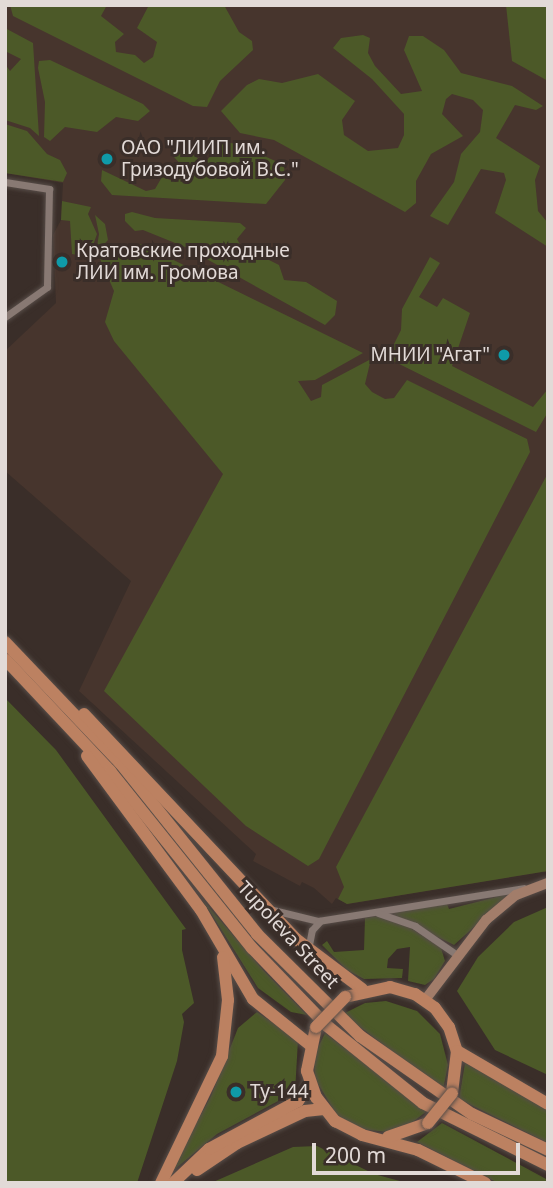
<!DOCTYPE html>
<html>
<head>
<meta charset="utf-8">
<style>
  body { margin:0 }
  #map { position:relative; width:553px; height:1188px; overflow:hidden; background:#3a2e29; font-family:"Noto Sans",sans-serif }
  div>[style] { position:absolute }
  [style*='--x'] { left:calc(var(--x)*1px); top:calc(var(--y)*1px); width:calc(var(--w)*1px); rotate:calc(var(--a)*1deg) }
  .built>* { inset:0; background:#47352d }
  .green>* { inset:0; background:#4c5928 }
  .roads { filter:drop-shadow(0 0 2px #574d48) drop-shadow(0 0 2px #574d48) }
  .street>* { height:7px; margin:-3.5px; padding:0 3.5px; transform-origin:3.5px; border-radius:3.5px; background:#887973 }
  .secondary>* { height:10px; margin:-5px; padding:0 5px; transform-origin:5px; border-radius:5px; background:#a27d6a }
  .primary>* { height:12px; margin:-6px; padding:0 6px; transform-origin:6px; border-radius:6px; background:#bc8161 }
  .bridges { filter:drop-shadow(0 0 2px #574d48) drop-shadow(0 0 2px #574d48) }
  .primary-bridge>* { height:12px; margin:-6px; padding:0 6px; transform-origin:6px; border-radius:6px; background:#bc8161 }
  .dots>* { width:19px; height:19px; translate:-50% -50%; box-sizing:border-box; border:4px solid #3a2e29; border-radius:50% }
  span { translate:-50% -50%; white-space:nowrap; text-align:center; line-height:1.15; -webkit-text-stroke:6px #3a2e29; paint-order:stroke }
  .poi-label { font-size:19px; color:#e2dad7 }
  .left { translate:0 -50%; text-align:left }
  .right { translate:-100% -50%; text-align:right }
  .street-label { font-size:19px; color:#e2dad7 }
  .frame { position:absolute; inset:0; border:7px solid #e2dad7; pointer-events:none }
  .scale { position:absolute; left:312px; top:1143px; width:208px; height:32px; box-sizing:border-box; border:4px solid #e2dad7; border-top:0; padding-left:9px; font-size:21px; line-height:24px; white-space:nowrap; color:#e2dad7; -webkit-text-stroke:5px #3a2e29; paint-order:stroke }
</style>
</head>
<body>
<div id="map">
  <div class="built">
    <div style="clip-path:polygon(5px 5px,548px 5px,548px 871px,347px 904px,336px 898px,332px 904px,314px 888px,302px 882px,300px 886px,253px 861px,256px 854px,79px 691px,131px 581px,5px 471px,5px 351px,56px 303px,53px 235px,61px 220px,63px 183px,5px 173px)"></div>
  </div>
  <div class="green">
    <div style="clip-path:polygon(10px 5px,107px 5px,101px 16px,124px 34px,115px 42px,116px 52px,135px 55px,144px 63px,153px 57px,157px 42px,137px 28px,149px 5px,224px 5px,239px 32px,252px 41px,253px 50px,220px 81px,207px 107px,193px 106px,13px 16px)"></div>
    <div style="clip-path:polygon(506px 5px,548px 5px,548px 81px,512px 61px)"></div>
    <div style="clip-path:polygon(5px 28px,33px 43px,39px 136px,30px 128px,5px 120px,5px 64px,10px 71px,21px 59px,5px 51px)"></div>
    <div style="clip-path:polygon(363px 35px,370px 38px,368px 53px,375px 66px,401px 94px,422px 91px,404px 50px,409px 36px,423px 36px,444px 50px,461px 73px,512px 86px,543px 106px,536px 110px,515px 105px,496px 138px,540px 166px,535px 180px,538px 211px,548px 223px,548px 247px,495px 213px,506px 180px,504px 173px,481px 169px,448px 225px,430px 216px,454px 182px,461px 154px,480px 132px,483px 110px,473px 100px,452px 94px,446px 99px,442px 114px,463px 136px,431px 154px,416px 181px,416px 203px,405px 212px,274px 140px,240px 133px,221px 111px,247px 85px,259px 79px,282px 83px,318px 74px,355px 101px,342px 120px,344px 135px,368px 151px,398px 148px,404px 135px,404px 114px,372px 79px,333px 48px,341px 38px)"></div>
    <div style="clip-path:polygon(50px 60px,143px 104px,150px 111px,138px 121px,116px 117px,97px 132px,65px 127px,50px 141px,44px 137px,45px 102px,38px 68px,39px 61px)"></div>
    <div style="clip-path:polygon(5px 124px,27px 131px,47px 154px,60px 160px,67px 173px,63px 182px,5px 173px)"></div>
    <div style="clip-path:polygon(223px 142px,238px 144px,284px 165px,285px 180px,266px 204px,112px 195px,101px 181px,102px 170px,146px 191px,155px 189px,162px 177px,176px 182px,188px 173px,174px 157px,176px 150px,184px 148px,200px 160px,207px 160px)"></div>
    <div style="clip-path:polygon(62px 201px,91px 207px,88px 214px,97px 234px,89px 257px,72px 254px,70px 221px,61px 220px)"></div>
    <div style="clip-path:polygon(132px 212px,155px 218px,240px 223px,246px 228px,237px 239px,241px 246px,279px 265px,284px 280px,306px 282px,337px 301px,335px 315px,325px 325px,185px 247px,143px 230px,135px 231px,125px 221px,125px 214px)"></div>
    <div style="clip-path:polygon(95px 215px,105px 224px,108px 240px,96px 253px,99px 234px)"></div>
    <div style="clip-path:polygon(141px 244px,363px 353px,315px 380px,298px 381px,311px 401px,321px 397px,322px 385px,371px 359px,365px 384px,372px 392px,385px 399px,394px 398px,407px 380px,527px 439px,530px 452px,319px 859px,308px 866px,246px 826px,104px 691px,223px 474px,114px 341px,105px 322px,114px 291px,100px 259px)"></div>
    <div style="clip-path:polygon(430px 257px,440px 263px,419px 297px,437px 307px,443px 298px,470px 313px,452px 366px,533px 407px,548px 389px,548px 412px,536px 432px,387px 358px,401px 330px,402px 309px)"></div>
    <div style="clip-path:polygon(548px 473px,548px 871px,347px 904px,338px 899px,344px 887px,336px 867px)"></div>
    <div style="clip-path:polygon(5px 698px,56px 750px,186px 929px,182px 930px,182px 950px,194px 1003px,182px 1014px,184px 1022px,177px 1061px,137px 1183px,5px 1183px)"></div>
    <div style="clip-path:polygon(512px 893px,454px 945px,386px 912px,447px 904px,449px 909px)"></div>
    <div style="clip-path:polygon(202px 899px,264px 971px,307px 1015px,291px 1012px,258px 988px)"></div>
    <div style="clip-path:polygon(548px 907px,548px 1075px,495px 1050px,457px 991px,478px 957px,514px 922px)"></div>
    <div style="clip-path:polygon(377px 916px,406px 925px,441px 948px,445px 961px,434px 979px,425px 985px,408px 981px,410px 947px,397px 949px,388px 959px,387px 968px,403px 969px,402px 978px,364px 979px,347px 970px,322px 945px,327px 941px,334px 952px,364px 950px,365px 918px)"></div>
    <div style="clip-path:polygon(386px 1001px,417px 1011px,440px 1034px,448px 1065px,443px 1090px,343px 1014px,365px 1003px)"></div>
    <div style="clip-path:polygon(257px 1012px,298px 1040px,295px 1092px,217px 1134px,169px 1174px,211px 1096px,238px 1028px)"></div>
    <div style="clip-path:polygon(325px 1033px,427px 1111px,409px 1125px,387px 1132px,360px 1129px,338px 1117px,315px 1079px,314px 1056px)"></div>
    <div style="clip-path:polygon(465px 1063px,548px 1108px,548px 1143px,459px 1099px)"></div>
    <div style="clip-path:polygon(442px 1123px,548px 1180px,548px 1183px,498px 1183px,417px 1142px)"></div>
    <div style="clip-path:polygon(317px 1146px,374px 1174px,407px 1183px,211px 1183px,293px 1147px)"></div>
  </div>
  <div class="roads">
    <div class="street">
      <div style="--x:5;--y:182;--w:45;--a:9"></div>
      <div style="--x:49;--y:189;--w:98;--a:91.2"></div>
      <div style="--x:47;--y:287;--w:52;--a:144.5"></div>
      <div style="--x:273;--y:910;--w:46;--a:13.7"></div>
      <div style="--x:318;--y:921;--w:208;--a:-9.1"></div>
      <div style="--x:378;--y:913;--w:39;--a:19"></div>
      <div style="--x:415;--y:926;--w:51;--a:34.6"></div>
      <div style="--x:308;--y:950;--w:20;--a:-79"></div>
      <div style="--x:312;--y:930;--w:12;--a:-48"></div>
    </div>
    <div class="secondary">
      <div style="--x:425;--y:1000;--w:101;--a:-52.7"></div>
      <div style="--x:486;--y:920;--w:39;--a:-40"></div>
      <div style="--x:516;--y:895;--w:34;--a:-21"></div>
    </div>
    <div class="primary">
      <div style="--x:5;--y:642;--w:168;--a:46.4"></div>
      <div style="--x:121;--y:764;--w:218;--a:51.3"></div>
      <div style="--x:257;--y:934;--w:145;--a:44.7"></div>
      <div style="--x:360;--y:1036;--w:136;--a:34.9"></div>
      <div style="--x:472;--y:1114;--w:84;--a:25.3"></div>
      <div style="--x:5;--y:659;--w:154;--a:46.8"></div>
      <div style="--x:110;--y:771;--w:227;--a:51.3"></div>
      <div style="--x:252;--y:948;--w:107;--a:46.1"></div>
      <div style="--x:326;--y:1025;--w:124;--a:38.8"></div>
      <div style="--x:423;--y:1103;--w:140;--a:26.4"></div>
      <div style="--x:84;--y:714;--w:309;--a:46.7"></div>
      <div style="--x:296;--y:939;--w:83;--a:37.1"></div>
      <div style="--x:87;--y:756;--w:192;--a:53.5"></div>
      <div style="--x:201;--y:910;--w:103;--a:59.7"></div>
      <div style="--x:253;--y:999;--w:72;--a:38.8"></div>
      <div style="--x:345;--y:997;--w:46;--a:-12.5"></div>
      <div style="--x:390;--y:987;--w:26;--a:16"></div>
      <div style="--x:415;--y:994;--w:24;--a:35"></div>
      <div style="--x:435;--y:1008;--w:24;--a:54"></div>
      <div style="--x:449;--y:1027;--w:25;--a:72"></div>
      <div style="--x:457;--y:1051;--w:42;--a:96.8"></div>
      <div style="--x:316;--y:1027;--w:45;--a:101.6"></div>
      <div style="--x:307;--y:1071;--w:28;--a:71"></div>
      <div style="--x:316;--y:1097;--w:31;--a:52"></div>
      <div style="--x:335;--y:1121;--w:30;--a:27"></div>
      <div style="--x:362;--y:1135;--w:58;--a:15"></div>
      <div style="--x:418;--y:1150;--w:75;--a:26.2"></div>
      <div style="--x:457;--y:1051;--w:105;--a:30.2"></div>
      <div style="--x:388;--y:1137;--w:42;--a:-19.3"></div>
      <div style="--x:197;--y:1170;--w:48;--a:-34"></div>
      <div style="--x:237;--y:1143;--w:75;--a:-25.2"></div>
      <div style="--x:305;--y:1111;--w:19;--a:-6"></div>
      <div style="--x:161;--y:1183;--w:141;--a:-64.3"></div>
      <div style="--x:222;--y:1056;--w:56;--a:-83.9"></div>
      <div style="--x:228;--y:1000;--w:43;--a:-96.6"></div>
      <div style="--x:173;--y:1183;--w:50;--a:-43.4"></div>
      <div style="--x:209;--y:1149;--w:101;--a:-28.3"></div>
      <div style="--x:298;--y:1101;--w:21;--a:-55"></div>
    </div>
  </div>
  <div class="bridges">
    <div class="primary-bridge">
      <div style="--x:316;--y:1027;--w:42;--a:-46"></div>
      <div style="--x:428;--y:1123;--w:38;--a:-51"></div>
    </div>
  </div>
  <div class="dots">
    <div style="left:107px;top:159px;background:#0f9aa8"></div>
    <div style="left:62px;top:262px;background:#0f9aa8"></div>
    <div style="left:504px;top:355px;background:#0f9aa8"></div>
    <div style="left:236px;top:1092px;background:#0f9aa8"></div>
  </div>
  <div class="poi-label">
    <span class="left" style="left:121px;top:159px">ОАО "ЛИИП им.<br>Гризодубовой В.С."</span>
    <span class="left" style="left:76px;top:262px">Кратовские проходные<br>ЛИИ им. Громова</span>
    <span class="right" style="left:490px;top:355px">МНИИ "Агат"</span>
    <span class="left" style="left:250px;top:1092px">Ty-144</span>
  </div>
  <div class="street-label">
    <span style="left:288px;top:935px;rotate:47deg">Tupoleva Street</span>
  </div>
  <div class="frame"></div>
  <div class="scale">200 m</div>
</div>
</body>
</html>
